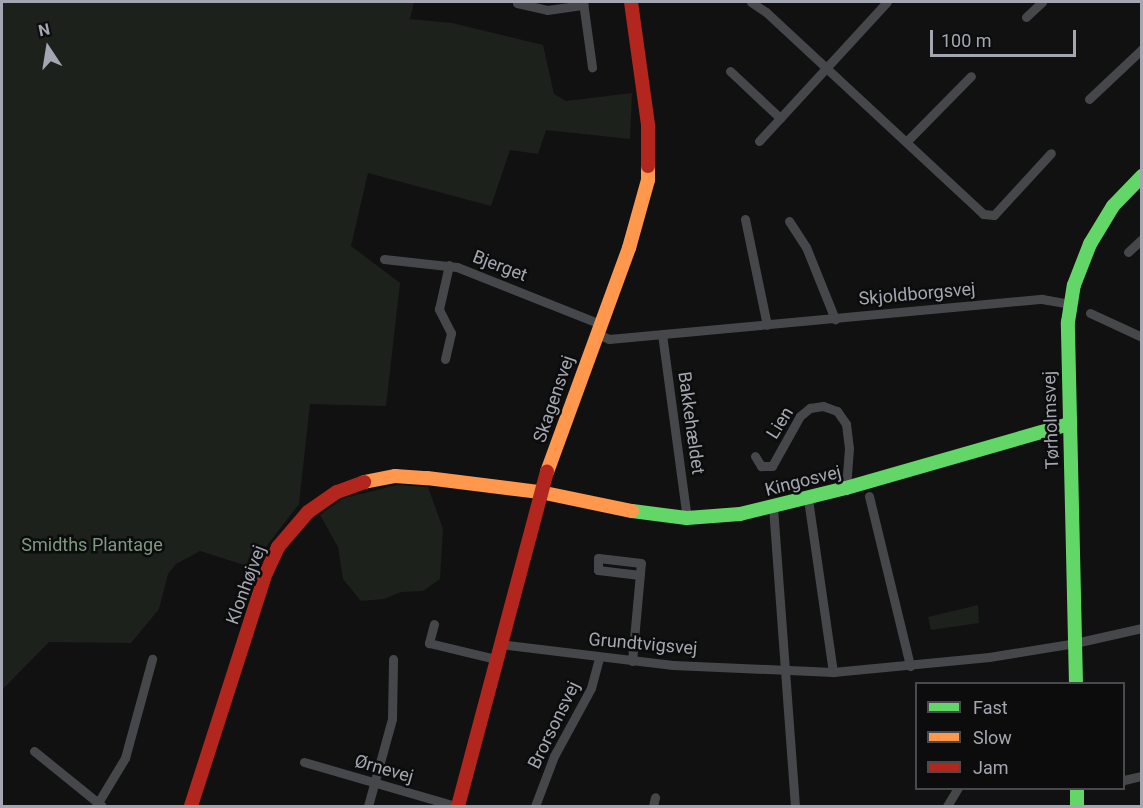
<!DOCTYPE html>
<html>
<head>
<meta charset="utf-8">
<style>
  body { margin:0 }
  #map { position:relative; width:1143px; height:808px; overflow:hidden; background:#111112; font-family:Roboto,sans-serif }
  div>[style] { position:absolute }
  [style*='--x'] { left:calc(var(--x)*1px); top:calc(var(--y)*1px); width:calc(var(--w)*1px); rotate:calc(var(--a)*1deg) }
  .green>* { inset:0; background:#1c211c }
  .street>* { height:9px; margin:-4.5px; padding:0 4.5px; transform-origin:4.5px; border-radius:4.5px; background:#46474a }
  .fast>* { height:14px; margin:-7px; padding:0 7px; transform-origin:7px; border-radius:7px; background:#63d668 }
  .slow>* { height:14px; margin:-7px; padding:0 7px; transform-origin:7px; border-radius:7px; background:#ff974d }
  .jam>* { height:14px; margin:-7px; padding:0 7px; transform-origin:7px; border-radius:7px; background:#b3261e }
  span { translate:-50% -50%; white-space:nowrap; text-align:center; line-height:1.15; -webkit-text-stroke:5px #0c0c0d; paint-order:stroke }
  .street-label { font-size:18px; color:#a4a7b1 }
  .park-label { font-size:18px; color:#7d9980 }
  .frame { position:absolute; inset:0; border:3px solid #a4a7b1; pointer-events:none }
  .legend { position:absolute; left:915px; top:682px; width:210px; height:108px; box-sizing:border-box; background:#0c0c0d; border:2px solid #494a4f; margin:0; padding:8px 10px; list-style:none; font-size:18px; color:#a4a7b1 }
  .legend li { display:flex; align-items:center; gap:12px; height:30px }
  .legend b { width:30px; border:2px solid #494a4f }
  .north { position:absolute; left:18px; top:18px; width:60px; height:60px; -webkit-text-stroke:4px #0c0c0d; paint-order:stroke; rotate:348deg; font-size:16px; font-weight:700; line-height:24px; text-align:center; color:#a4a7b1 }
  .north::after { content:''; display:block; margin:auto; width:21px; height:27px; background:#a4a7b1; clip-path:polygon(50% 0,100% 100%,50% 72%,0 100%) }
  .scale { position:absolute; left:930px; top:30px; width:146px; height:27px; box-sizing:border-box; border:3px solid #a4a7b1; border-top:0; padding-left:8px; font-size:18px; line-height:21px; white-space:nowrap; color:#a4a7b1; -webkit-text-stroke:4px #0c0c0d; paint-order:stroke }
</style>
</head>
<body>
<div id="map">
  <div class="green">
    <div style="clip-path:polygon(2px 2px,414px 2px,410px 19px,452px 23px,543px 45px,554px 94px,566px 101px,632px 93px,630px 139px,546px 130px,538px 154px,510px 150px,491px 206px,368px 173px,351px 246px,400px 283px,386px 406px,310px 404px,299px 504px,265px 548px,257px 569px,200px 551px,176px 564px,168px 574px,159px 609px,131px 643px,49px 642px,2px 690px)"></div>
    <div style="clip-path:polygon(397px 485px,428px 487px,443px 529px,440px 579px,423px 591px,401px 592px,384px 599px,361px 601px,343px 579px,338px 547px,320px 515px,344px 498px)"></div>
    <div style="clip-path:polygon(978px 605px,979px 623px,931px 630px,928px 617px)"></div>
  </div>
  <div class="street">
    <div style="--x:583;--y:2;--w:66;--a:82.1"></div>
    <div style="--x:751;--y:2;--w:18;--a:34"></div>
    <div style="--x:766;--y:12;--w:296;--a:42.9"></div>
    <div style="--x:983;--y:214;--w:11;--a:5"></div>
    <div style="--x:994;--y:215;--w:84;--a:-47.4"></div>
    <div style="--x:517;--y:3;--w:31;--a:13"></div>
    <div style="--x:547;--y:10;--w:37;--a:-8"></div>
    <div style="--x:1026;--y:17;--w:22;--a:-43"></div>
    <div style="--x:730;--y:71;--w:69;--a:43.2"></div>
    <div style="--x:1089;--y:99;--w:73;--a:-43.3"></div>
    <div style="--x:759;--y:141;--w:189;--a:-47.4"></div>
    <div style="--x:907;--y:141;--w:91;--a:-45.4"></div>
    <div style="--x:745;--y:219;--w:108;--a:78.3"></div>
    <div style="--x:789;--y:221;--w:31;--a:57"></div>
    <div style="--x:806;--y:247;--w:78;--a:68.1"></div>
    <div style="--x:1128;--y:252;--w:19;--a:-43"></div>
    <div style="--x:384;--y:259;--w:73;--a:6.3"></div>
    <div style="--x:457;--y:267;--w:154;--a:21.7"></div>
    <div style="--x:1090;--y:313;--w:57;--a:24.8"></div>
    <div style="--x:596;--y:333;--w:14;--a:25"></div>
    <div style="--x:609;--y:339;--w:435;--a:-5.3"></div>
    <div style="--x:1042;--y:299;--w:28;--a:10"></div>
    <div style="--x:662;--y:334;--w:186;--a:82.3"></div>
    <div style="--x:445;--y:359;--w:27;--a:-77"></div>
    <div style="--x:451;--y:333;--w:27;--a:-117"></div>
    <div style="--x:439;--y:309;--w:45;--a:-77.2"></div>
    <div style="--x:755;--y:456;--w:12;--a:59"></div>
    <div style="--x:761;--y:466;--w:11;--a:0"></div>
    <div style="--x:772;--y:466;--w:57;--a:-60.8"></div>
    <div style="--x:800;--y:416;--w:13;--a:-39"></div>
    <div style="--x:810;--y:408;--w:13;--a:-9"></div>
    <div style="--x:823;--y:406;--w:15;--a:20"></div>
    <div style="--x:837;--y:411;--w:16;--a:55"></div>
    <div style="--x:846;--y:424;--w:24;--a:83"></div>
    <div style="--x:849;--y:448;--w:40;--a:94.3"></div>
    <div style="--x:869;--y:496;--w:175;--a:76.4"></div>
    <div style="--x:808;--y:499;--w:175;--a:81.8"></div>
    <div style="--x:773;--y:507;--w:300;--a:85.8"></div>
    <div style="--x:434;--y:624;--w:20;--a:105"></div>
    <div style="--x:429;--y:643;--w:68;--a:13.6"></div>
    <div style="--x:499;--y:644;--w:175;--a:6.9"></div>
    <div style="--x:673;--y:665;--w:160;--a:2.5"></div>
    <div style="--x:833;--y:672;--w:157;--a:-5.5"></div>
    <div style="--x:989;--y:657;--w:87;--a:-9.2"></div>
    <div style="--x:1075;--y:643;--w:69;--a:-12.6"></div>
    <div style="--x:632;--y:661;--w:98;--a:-84.8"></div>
    <div style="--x:641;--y:563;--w:43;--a:-173.4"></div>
    <div style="--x:598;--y:558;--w:12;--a:90"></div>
    <div style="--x:598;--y:570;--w:42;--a:6.8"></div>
    <div style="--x:34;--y:751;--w:87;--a:39"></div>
    <div style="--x:304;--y:762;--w:157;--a:16.2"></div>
    <div style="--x:1124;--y:780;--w:18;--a:-13"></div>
    <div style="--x:96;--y:806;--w:56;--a:-58.9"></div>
    <div style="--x:125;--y:758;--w:103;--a:-74.7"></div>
    <div style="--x:368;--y:806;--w:90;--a:-74.6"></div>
    <div style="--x:392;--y:719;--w:60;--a:-89"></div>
    <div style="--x:535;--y:806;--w:53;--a:-69.2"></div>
    <div style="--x:554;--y:756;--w:77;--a:-61.4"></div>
    <div style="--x:591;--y:688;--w:31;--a:-75"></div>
    <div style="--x:653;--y:806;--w:9;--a:-77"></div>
    <div style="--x:947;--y:806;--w:21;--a:-59"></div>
  </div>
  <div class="fast">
    <div style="--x:632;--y:511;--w:55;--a:7.3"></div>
    <div style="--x:687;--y:518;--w:53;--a:-4.3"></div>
    <div style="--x:740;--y:514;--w:109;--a:-13.8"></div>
    <div style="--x:846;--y:488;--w:232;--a:-16"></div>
    <div style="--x:1076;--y:684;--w:362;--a:-91.3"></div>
    <div style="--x:1068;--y:322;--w:37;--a:-81"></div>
    <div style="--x:1074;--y:285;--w:44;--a:-68.7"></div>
    <div style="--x:1090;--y:244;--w:44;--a:-58.8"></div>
    <div style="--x:1113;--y:206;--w:42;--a:-46"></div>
    <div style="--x:1077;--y:788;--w:18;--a:90"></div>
  </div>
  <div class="slow">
    <div style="--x:547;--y:472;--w:239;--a:-69.9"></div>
    <div style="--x:629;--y:248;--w:71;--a:-74.4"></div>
    <div style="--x:648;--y:180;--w:14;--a:-90"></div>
    <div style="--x:364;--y:482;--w:32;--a:-11"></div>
    <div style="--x:395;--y:476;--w:32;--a:4"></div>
    <div style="--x:427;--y:478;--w:114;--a:7.1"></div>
    <div style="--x:540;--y:492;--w:94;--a:11.7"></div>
  </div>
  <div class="jam">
    <div style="--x:631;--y:2;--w:124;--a:82.1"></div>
    <div style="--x:648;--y:125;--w:41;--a:90"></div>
    <div style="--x:191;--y:806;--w:245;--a:-72.2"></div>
    <div style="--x:266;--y:573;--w:29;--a:-65"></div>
    <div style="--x:278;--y:547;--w:46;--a:-49.4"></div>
    <div style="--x:308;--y:512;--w:35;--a:-35"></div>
    <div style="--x:337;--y:492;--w:29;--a:-20"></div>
    <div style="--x:458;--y:806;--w:346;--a:-75.1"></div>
  </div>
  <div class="street-label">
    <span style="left:500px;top:266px;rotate:21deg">Bjerget</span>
    <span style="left:917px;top:294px;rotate:-5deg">Skjoldborgsvej</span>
    <span style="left:554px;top:399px;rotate:-71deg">Skagensvej</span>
    <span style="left:1051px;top:420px;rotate:-92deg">Tørholmsvej</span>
    <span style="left:691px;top:423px;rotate:82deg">Bakkehældet</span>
    <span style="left:780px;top:423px;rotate:-58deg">Lien</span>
    <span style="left:803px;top:481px;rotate:-14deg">Kingosvej</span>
    <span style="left:246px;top:585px;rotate:-70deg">Klonhøjvej</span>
    <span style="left:643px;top:644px;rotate:5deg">Grundtvigsvej</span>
    <span style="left:554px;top:725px;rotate:-64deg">Brorsonsvej</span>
    <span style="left:384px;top:769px;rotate:16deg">Ørnevej</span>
  </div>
  <div class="park-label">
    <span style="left:92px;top:545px">Smidths Plantage</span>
  </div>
  <div class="frame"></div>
  <ul class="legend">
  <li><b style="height:8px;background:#63d668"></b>Fast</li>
  <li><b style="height:8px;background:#ff974d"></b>Slow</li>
  <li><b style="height:8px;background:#b3261e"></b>Jam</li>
  </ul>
  <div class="north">N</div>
  <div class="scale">100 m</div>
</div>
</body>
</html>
